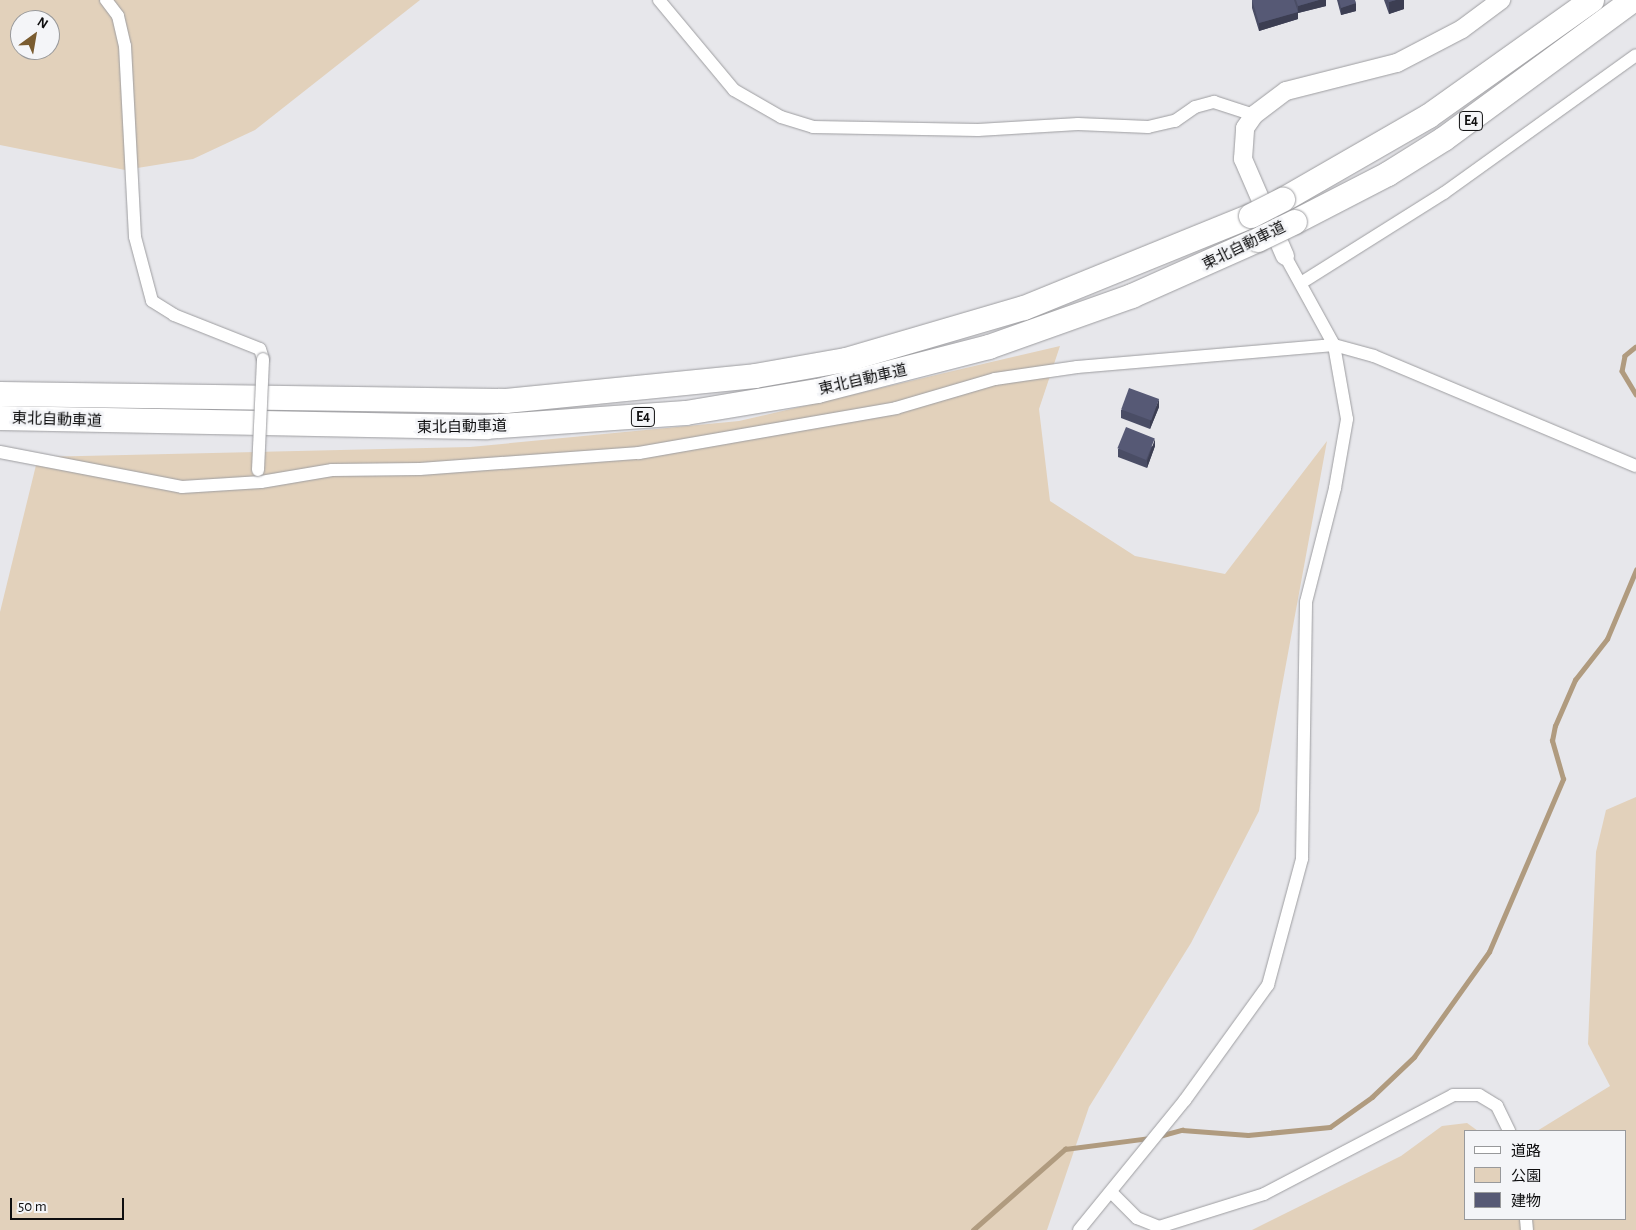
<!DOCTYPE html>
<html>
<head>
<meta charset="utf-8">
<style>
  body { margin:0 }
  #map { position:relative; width:1636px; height:1230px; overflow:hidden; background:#e7e7eb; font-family:"Alegreya Sans","Noto Sans JP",sans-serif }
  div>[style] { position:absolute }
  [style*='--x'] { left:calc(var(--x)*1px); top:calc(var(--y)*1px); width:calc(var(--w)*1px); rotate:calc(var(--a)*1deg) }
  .green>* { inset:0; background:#e2d1bb }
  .stream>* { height:4.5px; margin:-2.25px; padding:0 2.25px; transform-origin:2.25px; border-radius:2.25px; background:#b09b7f }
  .roads { filter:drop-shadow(0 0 1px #9d9da0) drop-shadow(0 0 1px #9d9da0) }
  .street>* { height:12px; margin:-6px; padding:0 6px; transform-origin:6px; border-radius:6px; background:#fff }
  .secondary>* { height:18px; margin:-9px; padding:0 9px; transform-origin:9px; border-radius:9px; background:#fff }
  .highway>* { height:24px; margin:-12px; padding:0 12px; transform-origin:12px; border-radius:12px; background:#fff }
  .bridges { filter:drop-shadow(0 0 1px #9d9da0) drop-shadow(0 0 1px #9d9da0) }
  .street-bridge>* { height:12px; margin:-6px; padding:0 6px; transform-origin:6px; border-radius:6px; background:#fff }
  .highway-bridge>* { height:24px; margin:-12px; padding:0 12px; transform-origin:12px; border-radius:12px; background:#fff }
  .wall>* { inset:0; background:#4a4d65 }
  .shaded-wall>* { inset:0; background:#3c3e52 }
  .building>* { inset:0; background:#565975; transform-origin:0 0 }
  span { translate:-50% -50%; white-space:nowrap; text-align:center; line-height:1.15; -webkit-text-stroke:5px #f4f5f8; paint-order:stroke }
  .shield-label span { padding:1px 4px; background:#f4f5f8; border:1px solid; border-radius:4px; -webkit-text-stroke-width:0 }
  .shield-label { font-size:14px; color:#0e0e0f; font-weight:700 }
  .street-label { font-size:15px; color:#0e0e0f }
  .legend { position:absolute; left:1464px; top:1130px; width:162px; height:90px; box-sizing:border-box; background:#f4f5f8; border:1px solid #98999b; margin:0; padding:6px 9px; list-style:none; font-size:15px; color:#0e0e0f }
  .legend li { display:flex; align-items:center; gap:10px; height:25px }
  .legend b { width:25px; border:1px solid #98999b }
  .north { position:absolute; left:10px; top:10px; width:50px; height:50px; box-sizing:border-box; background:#f4f5f8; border:1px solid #98999b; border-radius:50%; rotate:32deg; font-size:14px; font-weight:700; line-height:20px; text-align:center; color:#0e0e0f }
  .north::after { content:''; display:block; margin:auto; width:18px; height:22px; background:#7a5c30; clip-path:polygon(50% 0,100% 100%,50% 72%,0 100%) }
  .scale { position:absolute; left:10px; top:1198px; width:114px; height:22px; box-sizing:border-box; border:2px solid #0e0e0f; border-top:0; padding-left:6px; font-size:15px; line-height:18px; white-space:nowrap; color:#0e0e0f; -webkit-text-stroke:4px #f4f5f8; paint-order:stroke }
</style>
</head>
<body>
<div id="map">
  <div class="green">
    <div style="clip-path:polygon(evenodd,0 0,420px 0,255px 130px,193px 159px,125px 170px,0 145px,0 0,20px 20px,50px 20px,50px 50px,20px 50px,20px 20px)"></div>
    <div style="clip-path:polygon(1060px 346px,1039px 409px,1050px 501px,1135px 556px,1225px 574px,1327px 441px,1259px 811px,1191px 943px,1089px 1107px,1047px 1230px,0 1230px,0 612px,38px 457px,470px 447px,739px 421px)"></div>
    <div style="clip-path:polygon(1636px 797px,1636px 1230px,1252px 1230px,1401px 1156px,1442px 1126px,1467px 1123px,1478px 1131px,1465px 1131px,1465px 1219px,1625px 1219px,1625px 1131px,1537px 1131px,1610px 1086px,1588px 1044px,1596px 852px,1606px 810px)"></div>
  </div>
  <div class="stream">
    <div style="--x:1636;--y:347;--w:14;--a:141"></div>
    <div style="--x:1625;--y:356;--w:15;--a:101"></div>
    <div style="--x:1622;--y:371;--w:27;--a:59"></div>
    <div style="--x:1159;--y:1136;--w:24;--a:-15"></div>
    <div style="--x:1182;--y:1130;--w:66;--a:4.3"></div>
    <div style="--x:1248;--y:1135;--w:82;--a:-5.6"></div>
    <div style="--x:1330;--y:1127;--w:52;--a:-35.5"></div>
    <div style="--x:1372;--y:1097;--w:58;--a:-43.6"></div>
    <div style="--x:1414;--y:1057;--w:129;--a:-54.5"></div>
    <div style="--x:1489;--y:952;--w:188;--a:-66.8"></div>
    <div style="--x:1563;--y:779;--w:40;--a:-106"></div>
    <div style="--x:1552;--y:741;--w:15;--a:-79"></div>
    <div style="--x:1555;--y:726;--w:50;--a:-66.5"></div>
    <div style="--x:1575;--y:680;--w:52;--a:-52"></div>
    <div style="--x:1607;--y:639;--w:75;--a:-67.2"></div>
    <div style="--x:973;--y:1230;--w:123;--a:-41.4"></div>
    <div style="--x:1065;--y:1149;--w:86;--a:-7.4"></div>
  </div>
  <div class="roads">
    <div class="street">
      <div style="--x:106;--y:0;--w:20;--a:53"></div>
      <div style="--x:118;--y:16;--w:31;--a:77"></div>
      <div style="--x:125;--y:46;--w:191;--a:87"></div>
      <div style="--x:135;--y:237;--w:66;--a:75.1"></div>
      <div style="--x:152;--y:301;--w:26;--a:32"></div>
      <div style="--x:174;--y:315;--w:92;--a:21.6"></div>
      <div style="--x:260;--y:349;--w:10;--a:73"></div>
      <div style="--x:659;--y:0;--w:117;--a:50.2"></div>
      <div style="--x:734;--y:90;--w:54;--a:29.9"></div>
      <div style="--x:781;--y:117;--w:34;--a:17"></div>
      <div style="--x:813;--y:127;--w:165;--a:1"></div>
      <div style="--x:978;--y:130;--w:100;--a:-3.4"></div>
      <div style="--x:1078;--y:124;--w:70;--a:2.5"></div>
      <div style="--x:1148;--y:127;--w:28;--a:-13"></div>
      <div style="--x:1175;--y:121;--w:24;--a:-35"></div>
      <div style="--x:1195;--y:107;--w:20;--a:-15"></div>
      <div style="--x:1214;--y:102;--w:42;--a:18"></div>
      <div style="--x:1301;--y:283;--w:169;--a:-32.2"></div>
      <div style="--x:1444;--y:193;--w:236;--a:-35.7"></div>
      <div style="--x:0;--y:452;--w:185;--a:10.9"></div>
      <div style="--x:182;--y:487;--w:79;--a:-3.6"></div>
      <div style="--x:261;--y:482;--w:72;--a:-9.6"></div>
      <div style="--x:332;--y:470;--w:88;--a:-0.7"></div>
      <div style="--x:420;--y:469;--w:220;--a:-4.2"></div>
      <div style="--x:639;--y:453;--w:261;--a:-9.9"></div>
      <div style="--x:896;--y:408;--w:103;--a:-16.3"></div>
      <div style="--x:995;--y:379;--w:83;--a:-8.3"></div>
      <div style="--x:1077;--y:367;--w:258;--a:-4.9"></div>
      <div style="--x:1334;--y:345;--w:41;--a:15.4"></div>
      <div style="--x:1374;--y:356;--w:284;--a:22.8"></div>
      <div style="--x:1111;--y:1192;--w:37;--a:45"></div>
      <div style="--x:1137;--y:1218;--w:24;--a:22"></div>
      <div style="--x:1159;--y:1227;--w:110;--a:-17.4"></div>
      <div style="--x:1264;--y:1194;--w:213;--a:-27.6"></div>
      <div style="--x:1453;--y:1095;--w:26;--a:0"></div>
      <div style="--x:1479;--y:1095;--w:21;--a:31"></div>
      <div style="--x:1497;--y:1106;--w:28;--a:64"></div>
      <div style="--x:1526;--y:1219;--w:11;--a:85"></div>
      <div style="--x:1079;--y:1230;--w:168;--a:-50.8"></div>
      <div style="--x:1185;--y:1100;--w:142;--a:-54.2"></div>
      <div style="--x:1268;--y:985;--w:131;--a:-74.9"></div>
      <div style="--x:1302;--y:859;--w:257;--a:-89.1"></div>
      <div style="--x:1306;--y:602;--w:118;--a:-75.7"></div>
      <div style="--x:1335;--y:488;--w:70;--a:-80.1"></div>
      <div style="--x:1347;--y:419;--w:75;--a:-100"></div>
      <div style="--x:1334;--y:345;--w:102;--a:-118.8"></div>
    </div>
    <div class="secondary">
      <div style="--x:1285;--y:256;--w:106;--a:-113.4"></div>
      <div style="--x:1243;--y:159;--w:31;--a:-86"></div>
      <div style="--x:1245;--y:128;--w:16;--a:-55"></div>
      <div style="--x:1254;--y:115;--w:40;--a:-37"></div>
      <div style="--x:1286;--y:91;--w:114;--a:-14.2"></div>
      <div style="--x:1397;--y:63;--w:73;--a:-27.6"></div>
      <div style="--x:1462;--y:29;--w:49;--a:-36.6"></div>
    </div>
    <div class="highway">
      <div style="--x:1283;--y:200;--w:168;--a:-29.9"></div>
      <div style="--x:1429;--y:116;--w:200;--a:-35.4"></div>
      <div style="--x:1295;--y:222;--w:105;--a:-27.3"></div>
      <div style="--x:1388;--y:174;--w:66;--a:-32"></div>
      <div style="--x:1444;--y:139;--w:235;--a:-36.3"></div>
      <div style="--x:0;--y:394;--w:506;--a:0.79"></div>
      <div style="--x:506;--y:401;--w:250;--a:-5.7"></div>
      <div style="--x:755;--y:376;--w:92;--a:-10"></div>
      <div style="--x:846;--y:360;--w:185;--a:-16.3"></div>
      <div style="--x:1024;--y:308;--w:245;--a:-22.1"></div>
      <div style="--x:0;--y:418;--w:486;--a:1.1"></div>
      <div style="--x:486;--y:427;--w:200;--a:-4"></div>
      <div style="--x:686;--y:413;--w:134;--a:-9.5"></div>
      <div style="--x:818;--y:391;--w:177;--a:-14.4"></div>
      <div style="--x:989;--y:347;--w:152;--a:-19.6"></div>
      <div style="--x:1132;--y:296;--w:138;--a:-24"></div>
    </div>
  </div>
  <div class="bridges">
    <div class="street-bridge">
      <div style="--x:258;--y:470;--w:111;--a:-87.4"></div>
    </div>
    <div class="highway-bridge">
      <div style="--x:1251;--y:216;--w:36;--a:-27"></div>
      <div style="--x:1258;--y:240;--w:41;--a:-25.9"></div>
    </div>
  </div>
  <div class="wall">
    <div style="clip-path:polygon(1252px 0,1326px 0,1326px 6px,1298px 13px,1298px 19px,1259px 31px,1252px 8px)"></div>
    <div style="clip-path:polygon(1337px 0,1355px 0,1356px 11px,1341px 15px)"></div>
    <div style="clip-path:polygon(1384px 0,1404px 0,1404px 9px,1389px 14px)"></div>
    <div style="clip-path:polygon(1159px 407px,1150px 429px,1121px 418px,1121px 410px)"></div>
    <div style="clip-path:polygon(1155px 446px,1147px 468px,1118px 457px,1118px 449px)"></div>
  </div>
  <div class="shaded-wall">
    <div style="clip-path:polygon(1319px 0,1326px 0,1326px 6px,1298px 13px,1298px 19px,1259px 31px,1259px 23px,1298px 12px,1298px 6px)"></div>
    <div style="clip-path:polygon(1396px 0,1404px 0,1404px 9px,1389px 14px,1389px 2px)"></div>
    <div style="clip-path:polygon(1356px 3px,1356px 11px,1341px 15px,1341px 8px)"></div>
    <div style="clip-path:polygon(1159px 399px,1159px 407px,1150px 429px,1150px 421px)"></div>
    <div style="clip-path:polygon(1155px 439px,1155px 446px,1147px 468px,1147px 461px)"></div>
  </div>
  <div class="building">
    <div style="clip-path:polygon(1252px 0,1294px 0,1298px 12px,1259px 23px)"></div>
    <div style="clip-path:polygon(1296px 0,1319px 0,1298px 6px)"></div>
    <div style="clip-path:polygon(1339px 0,1355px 0,1356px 3px,1341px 8px)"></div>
    <div style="clip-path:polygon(1388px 0,1396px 0,1389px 2px)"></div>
    <div style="left:1129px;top:388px;width:32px;height:23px;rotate:20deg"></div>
    <div style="left:1126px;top:427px;width:31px;height:23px;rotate:22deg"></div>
  </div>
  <div class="shield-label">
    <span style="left:1471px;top:121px">E4</span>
    <span style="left:643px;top:417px">E4</span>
  </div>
  <div class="street-label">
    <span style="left:1244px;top:246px;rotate:-26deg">東北自動車道</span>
    <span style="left:863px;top:380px;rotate:-13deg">東北自動車道</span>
    <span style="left:57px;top:420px;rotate:2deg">東北自動車道</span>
    <span style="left:462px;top:427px;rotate:-1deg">東北自動車道</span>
  </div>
  <ul class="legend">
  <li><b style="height:6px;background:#fff"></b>道路</li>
  <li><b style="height:14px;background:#e2d1bb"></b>公園</li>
  <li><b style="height:14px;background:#565975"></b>建物</li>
  </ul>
  <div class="north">N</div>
  <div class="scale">50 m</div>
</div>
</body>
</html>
